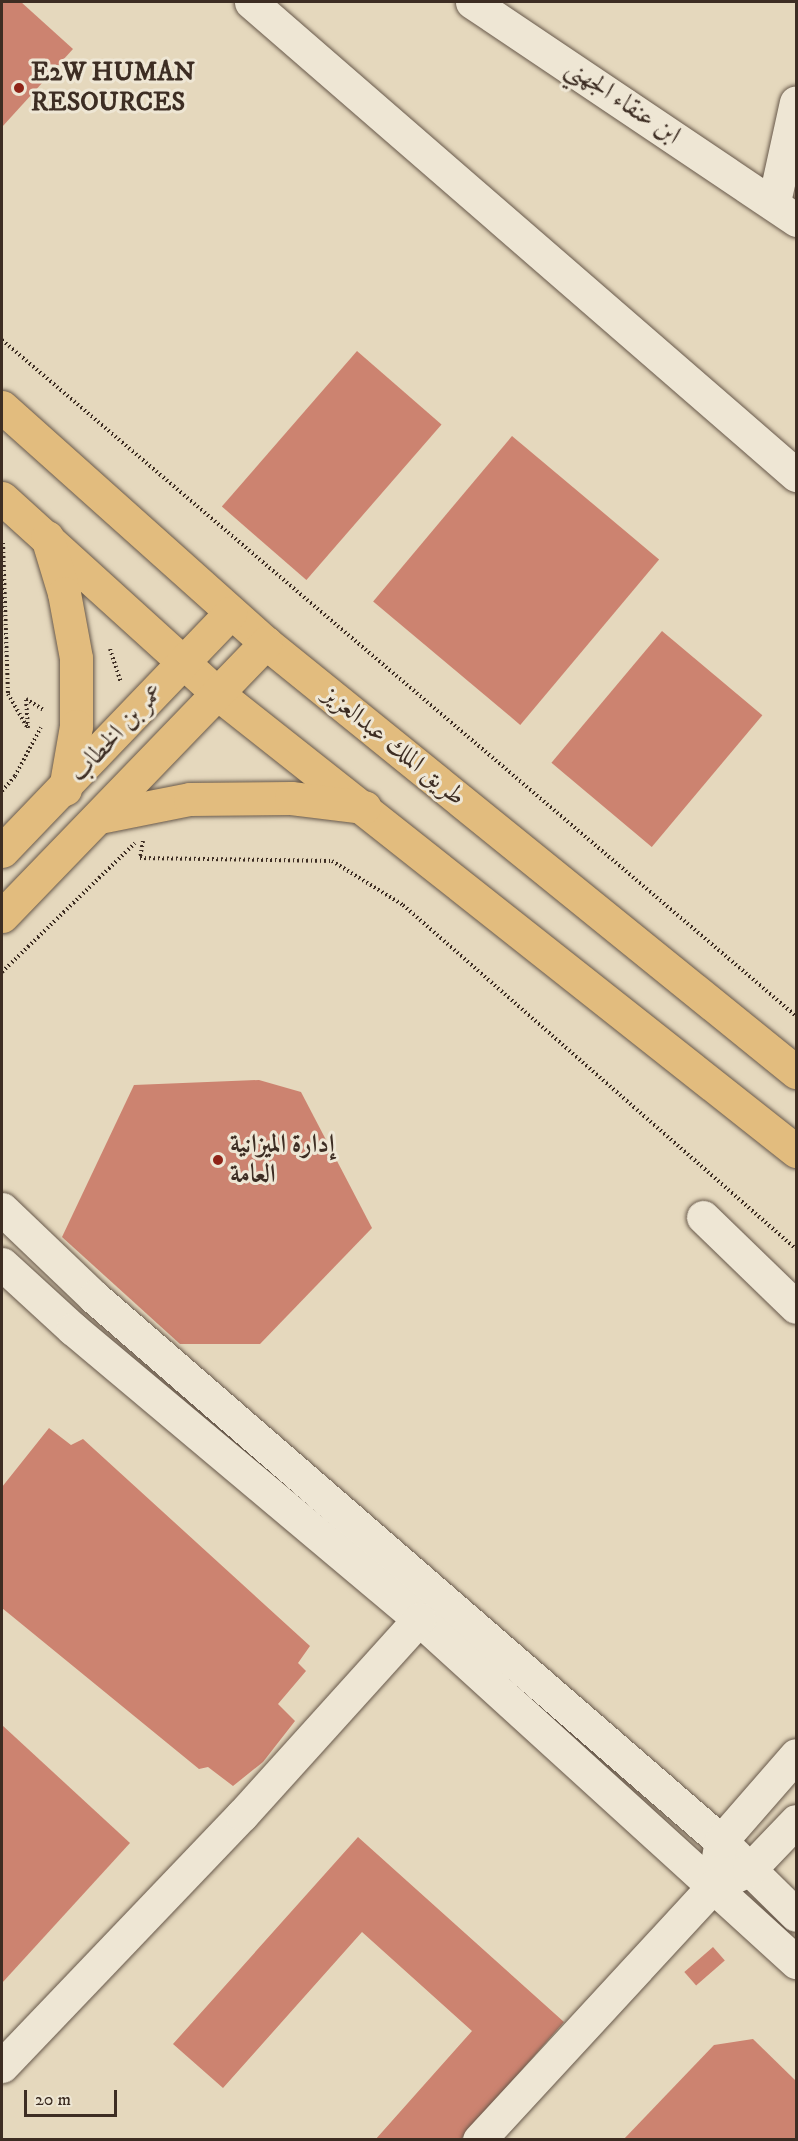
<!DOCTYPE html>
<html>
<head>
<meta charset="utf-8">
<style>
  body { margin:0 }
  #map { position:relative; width:798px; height:2141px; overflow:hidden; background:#e5d8bd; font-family:"IM FELL DW Pica",Amiri,serif }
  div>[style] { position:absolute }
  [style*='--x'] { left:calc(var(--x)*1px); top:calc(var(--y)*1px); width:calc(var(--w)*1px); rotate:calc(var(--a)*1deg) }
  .building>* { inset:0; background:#cc8370; transform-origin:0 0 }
  .path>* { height:4px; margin-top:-2px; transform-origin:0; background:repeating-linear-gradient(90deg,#3d2d23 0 1.5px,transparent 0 4.5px) }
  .roads { filter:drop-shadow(0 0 2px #67584a) drop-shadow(0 0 2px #67584a) }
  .minor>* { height:33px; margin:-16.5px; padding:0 16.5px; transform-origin:16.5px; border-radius:16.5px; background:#eee6d4 }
  .major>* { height:33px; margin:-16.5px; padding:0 16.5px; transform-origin:16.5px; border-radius:16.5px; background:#e2bc7e }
  .dots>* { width:16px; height:16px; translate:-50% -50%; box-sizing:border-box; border:3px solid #eee6d4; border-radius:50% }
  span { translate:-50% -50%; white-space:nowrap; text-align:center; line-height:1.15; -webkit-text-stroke:6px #eee6d4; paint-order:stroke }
  .poi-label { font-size:26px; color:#3d2d23; font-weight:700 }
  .left { translate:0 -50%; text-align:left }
  .street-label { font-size:26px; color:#3d2d23 }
  .frame { position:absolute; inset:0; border:3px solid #3d2d23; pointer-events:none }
  .scale { position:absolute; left:24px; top:2090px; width:93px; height:27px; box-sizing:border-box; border:3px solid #3d2d23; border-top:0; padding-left:8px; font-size:18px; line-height:21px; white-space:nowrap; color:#3d2d23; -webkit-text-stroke:4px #eee6d4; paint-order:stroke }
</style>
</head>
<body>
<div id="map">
  <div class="building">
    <div style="clip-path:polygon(2px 2px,21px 2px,73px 49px,2px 127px)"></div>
    <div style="left:357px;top:351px;width:112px;height:206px;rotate:41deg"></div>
    <div style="left:512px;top:436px;width:192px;height:216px;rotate:40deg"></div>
    <div style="left:662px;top:631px;width:131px;height:172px;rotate:40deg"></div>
    <div style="clip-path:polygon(259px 1080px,301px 1092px,372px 1228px,260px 1344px,180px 1344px,62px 1237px,134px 1085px)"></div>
    <div style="clip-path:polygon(49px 1428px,71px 1445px,83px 1439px,310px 1646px,298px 1663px,306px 1671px,278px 1704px,295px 1721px,263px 1762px,233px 1786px,208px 1767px,199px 1769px,2px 1608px,2px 1487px)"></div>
    <div style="clip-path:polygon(2px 1725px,130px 1843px,2px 1983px)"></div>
    <div style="clip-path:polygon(358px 1837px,564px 2022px,460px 2140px,375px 2140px,472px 2031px,362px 1932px,223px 2088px,173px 2044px)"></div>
    <div style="left:713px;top:1947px;width:18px;height:38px;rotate:49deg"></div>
    <div style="clip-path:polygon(753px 2039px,796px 2081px,796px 2140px,623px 2140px,714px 2045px)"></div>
  </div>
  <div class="path">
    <div style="--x:2;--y:340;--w:1043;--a:40.41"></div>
    <div style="--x:3;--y:543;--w:151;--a:88.1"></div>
    <div style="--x:8;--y:694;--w:39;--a:60"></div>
    <div style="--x:28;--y:728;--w:29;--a:-94"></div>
    <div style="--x:26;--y:699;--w:22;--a:32"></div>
    <div style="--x:110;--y:649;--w:35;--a:72"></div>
    <div style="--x:2;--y:791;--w:20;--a:-49"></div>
    <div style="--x:15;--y:776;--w:55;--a:-62"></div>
    <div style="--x:143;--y:841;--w:17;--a:100"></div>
    <div style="--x:140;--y:858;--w:192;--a:0.9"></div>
    <div style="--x:332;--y:861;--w:84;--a:31.8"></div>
    <div style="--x:403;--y:905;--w:522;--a:41.2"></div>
    <div style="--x:2;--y:972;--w:185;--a:-44.1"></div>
  </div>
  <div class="roads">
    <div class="minor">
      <div style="--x:251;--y:2;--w:722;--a:40.95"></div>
      <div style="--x:472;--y:2;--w:391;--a:33.9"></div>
      <div style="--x:774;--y:202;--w:102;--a:-77.6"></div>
      <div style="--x:2;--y:1209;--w:127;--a:43.7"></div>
      <div style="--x:94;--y:1297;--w:830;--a:40.95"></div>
      <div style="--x:721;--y:1841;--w:105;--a:44.6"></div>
      <div style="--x:703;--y:1217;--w:129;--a:44.1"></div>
      <div style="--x:2;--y:1264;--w:96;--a:42.5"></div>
      <div style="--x:73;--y:1329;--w:451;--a:40"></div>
      <div style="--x:419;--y:1619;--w:510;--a:42.3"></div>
      <div style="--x:717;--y:1863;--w:22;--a:-80"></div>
      <div style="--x:721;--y:1841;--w:114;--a:-48.9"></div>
      <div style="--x:2;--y:2066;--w:347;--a:-46.3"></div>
      <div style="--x:242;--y:1815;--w:264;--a:-47.9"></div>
      <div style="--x:479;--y:2140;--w:345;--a:-47.3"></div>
      <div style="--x:713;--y:1886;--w:39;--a:-24"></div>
      <div style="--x:749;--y:1870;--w:68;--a:-46.2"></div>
    </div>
    <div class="major">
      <div style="--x:2;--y:407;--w:354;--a:41.8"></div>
      <div style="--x:266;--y:643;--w:682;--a:38.99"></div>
      <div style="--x:2;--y:498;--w:292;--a:42.2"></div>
      <div style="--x:218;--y:694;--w:737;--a:38.33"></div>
      <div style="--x:47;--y:537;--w:59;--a:73.1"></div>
      <div style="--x:64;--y:593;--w:66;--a:79.5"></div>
      <div style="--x:76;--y:658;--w:68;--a:90"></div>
      <div style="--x:76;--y:726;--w:64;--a:99.9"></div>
      <div style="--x:99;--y:817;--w:93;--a:-11.2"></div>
      <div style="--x:190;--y:799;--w:101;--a:-0.6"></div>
      <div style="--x:291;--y:798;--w:74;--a:7"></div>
      <div style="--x:2;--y:851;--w:330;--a:-46.2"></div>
      <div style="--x:2;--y:916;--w:380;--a:-46"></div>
    </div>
  </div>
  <div class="dots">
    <div style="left:19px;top:88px;background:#8f2418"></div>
    <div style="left:218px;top:1160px;background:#8f2418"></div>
  </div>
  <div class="poi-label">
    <span class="left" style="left:31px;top:88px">E2W HUMAN<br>RESOURCES</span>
    <span class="left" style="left:230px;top:1160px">إدارة الميزانية<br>العامة</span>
  </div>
  <div class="street-label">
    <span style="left:623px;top:102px;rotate:34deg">ابن عنقاء الجهني</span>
    <span style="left:117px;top:733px;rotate:-47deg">عمر بن الخطاب</span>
    <span style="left:394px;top:746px;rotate:39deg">طريق الملك عبدالعزيز</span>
  </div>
  <div class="frame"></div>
  <div class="scale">20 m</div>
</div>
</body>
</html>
